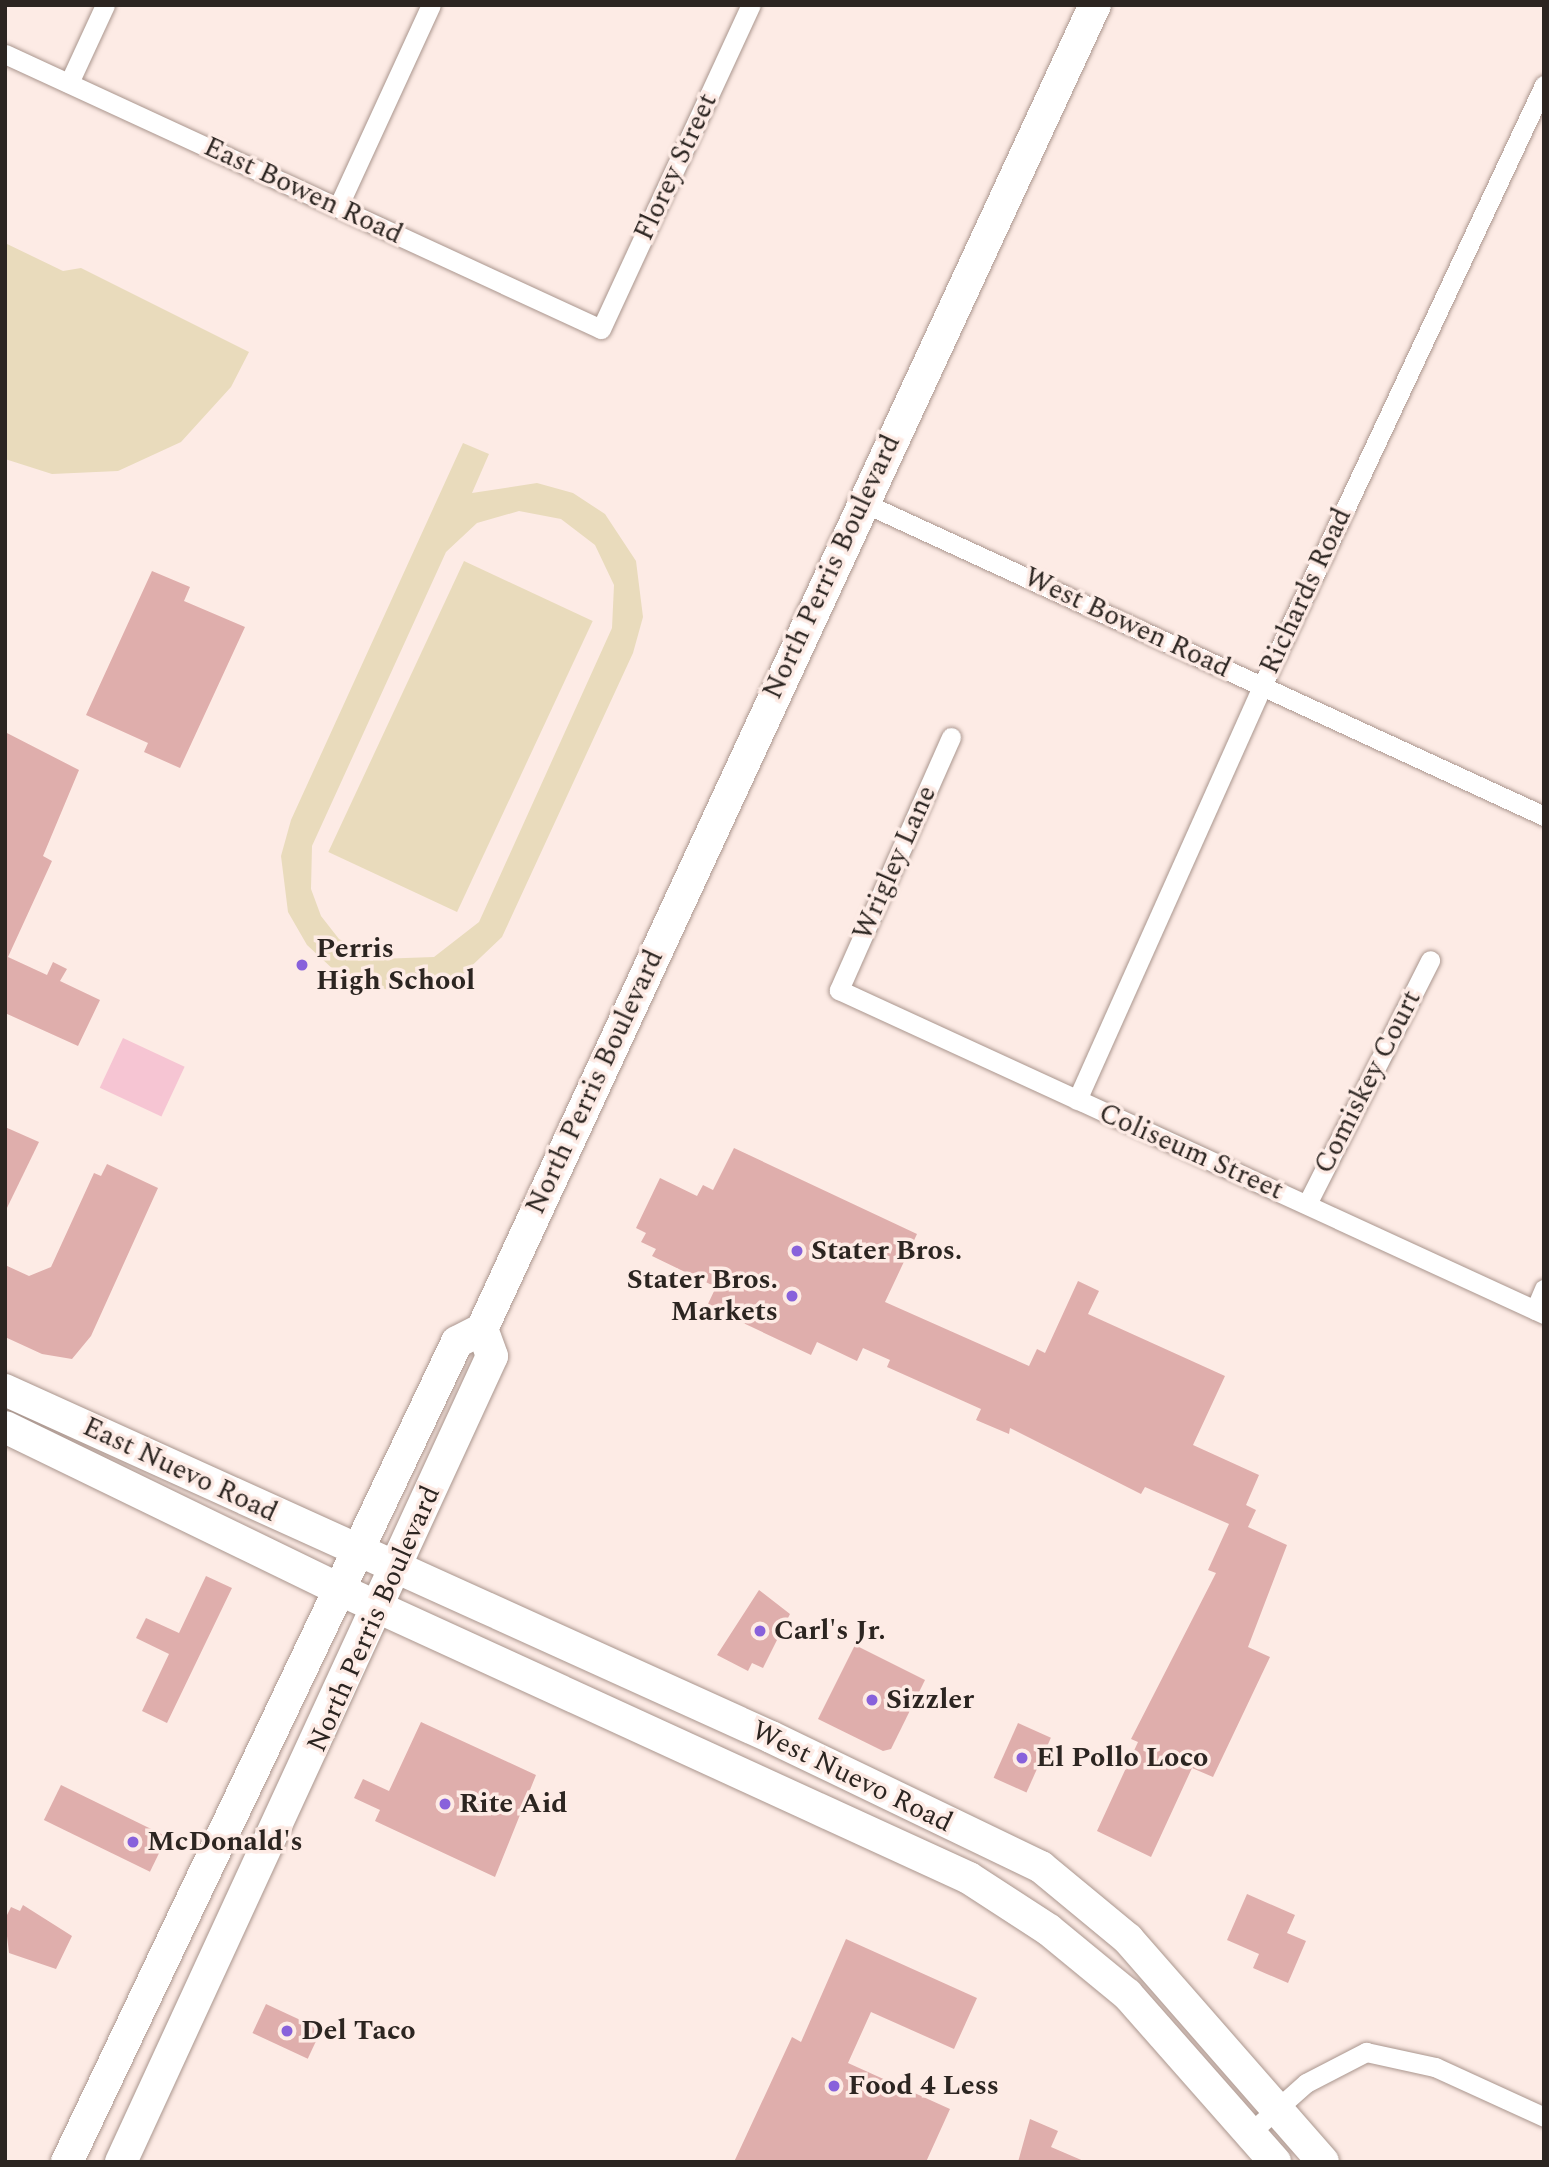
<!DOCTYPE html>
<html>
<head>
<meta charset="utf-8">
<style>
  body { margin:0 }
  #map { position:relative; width:1549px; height:2167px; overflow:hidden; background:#fdebe5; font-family:Spectral,serif }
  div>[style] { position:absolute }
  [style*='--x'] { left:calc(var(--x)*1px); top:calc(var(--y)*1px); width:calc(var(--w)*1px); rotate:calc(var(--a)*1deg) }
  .green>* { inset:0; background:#e9dbbc; transform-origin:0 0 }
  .water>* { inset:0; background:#f6c5d3; transform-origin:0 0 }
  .building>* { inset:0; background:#dfaeac; transform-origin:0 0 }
  .roads { filter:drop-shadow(0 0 2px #aa968e) drop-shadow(0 0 2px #aa968e) }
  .street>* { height:19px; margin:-9.5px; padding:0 9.5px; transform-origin:9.5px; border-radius:9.5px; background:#fff }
  .primary>* { height:32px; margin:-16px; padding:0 16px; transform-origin:16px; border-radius:16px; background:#fff }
  .dots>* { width:19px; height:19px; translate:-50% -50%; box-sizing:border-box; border:4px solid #fdebe5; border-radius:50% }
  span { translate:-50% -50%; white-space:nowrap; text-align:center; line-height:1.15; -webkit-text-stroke:7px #fdebe5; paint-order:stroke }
  .street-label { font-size:28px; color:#2c2521 }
  .poi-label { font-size:28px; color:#2c2521; font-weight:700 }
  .left { translate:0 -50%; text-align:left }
  .right { translate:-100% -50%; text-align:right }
  .frame { position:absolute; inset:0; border:7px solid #2c2521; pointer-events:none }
</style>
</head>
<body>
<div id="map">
  <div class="green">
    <div style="clip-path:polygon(5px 243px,63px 271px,81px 268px,249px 352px,231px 387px,181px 442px,118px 471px,52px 474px,5px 459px)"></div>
    <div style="clip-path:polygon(evenodd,463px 443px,489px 454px,472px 493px,537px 483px,573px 493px,605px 514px,636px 561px,643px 617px,633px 653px,502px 937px,461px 976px,426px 989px,388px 990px,335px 971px,307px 945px,288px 912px,281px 856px,291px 820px,463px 443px,519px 511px,561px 519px,595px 545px,614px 585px,612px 628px,479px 922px,434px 957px,377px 959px,339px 939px,321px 916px,311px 889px,312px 846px,446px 552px,477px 523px,519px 511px)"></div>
    <div style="left:464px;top:561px;width:142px;height:321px;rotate:25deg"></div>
  </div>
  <div class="water">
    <div style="left:123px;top:1038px;width:68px;height:55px;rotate:25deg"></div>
  </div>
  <div class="building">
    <div style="clip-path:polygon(152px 571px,190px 587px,184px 601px,245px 627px,180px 768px,144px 752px,148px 743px,86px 715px)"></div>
    <div style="clip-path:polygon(5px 732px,79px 770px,43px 856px,52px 861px,8px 957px,47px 975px,53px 962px,67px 969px,60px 981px,100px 1000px,78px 1046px,5px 1013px)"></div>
    <div style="clip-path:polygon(5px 1127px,39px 1142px,5px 1212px)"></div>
    <div style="clip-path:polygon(734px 1148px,917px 1234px,885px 1302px,1029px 1366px,1037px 1349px,1045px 1353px,1078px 1281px,1099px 1291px,1088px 1314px,1225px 1376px,1193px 1445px,1259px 1475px,1246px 1505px,1256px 1510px,1248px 1527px,1287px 1545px,1248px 1647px,1270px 1657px,1213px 1777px,1192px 1768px,1151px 1857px,1097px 1831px,1138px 1742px,1131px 1739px,1216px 1573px,1208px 1570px,1229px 1524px,1145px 1487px,1141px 1494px,1010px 1428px,1009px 1434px,976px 1420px,981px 1409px,887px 1367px,890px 1360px,863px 1348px,857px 1361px,817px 1342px,811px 1355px,707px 1306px,716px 1287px,652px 1256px,656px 1249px,641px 1242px,646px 1233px,636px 1228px,660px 1178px,697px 1196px,703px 1185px,713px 1190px)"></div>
    <div style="clip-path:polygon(107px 1164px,158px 1188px,91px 1336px,72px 1359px,42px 1354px,5px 1337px,5px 1265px,29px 1276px,51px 1267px,94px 1173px,101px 1176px)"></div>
    <div style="clip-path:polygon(206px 1576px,232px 1588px,167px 1723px,142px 1711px,169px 1654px,136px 1638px,146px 1618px,179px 1633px)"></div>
    <div style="clip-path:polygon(759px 1590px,790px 1614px,763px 1668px,752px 1663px,748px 1671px,717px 1655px)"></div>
    <div style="clip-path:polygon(855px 1645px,925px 1680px,891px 1749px,883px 1751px,818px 1719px)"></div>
    <div style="clip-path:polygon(421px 1722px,536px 1775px,495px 1877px,375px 1821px,380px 1810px,354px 1798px,363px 1779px,389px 1791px)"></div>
    <div style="left:1018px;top:1723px;width:36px;height:60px;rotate:24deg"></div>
    <div style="left:61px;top:1785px;width:118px;height:39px;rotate:26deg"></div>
    <div style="clip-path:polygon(1247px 1894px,1295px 1915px,1287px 1933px,1306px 1941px,1288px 1983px,1253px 1968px,1259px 1954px,1227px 1940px)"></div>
    <div style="clip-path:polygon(23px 1905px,72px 1936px,56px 1969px,9px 1953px,5px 1919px,11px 1907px,20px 1911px)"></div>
    <div style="clip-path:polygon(846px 1939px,977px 1998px,954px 2049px,871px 2012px,848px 2063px,950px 2109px,926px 2162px,734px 2162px,792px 2037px,801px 2042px)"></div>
    <div style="left:266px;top:2004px;width:61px;height:32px;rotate:25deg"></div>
    <div style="clip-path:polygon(1030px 2119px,1058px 2131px,1051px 2147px,1086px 2162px,1018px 2162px)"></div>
  </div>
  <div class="roads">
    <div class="street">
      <div style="--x:5;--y:54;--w:656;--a:24.77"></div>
      <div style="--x:601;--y:329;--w:357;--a:-65.2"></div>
      <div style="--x:69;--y:83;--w:86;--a:-65.2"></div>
      <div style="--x:338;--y:207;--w:222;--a:-65.3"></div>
      <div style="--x:862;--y:502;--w:751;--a:24.72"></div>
      <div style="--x:951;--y:737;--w:277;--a:113.9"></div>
      <div style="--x:839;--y:990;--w:776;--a:24.68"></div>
      <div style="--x:1077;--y:1100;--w:453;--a:-65.9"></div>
      <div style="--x:1262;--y:686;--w:664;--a:-64.86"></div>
      <div style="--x:1307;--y:1204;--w:273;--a:-63.2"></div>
      <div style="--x:1535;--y:1310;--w:23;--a:-67"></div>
      <div style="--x:1252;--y:2131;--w:72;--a:-41.6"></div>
      <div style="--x:1306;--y:2083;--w:68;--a:-27.3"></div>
      <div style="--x:1366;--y:2052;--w:71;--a:12.3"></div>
      <div style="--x:1435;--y:2067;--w:120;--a:24.6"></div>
    </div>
    <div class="primary">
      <div style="--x:5;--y:1390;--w:841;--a:24.37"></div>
      <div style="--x:771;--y:1737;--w:300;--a:25.7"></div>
      <div style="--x:1041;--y:1867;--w:113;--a:39.6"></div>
      <div style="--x:1128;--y:1939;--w:296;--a:48.8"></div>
      <div style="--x:5;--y:1427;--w:368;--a:25.9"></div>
      <div style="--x:336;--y:1588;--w:696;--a:24.61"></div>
      <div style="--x:969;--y:1878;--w:95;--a:33"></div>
      <div style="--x:1049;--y:1930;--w:101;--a:39.4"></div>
      <div style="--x:1127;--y:1994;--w:224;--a:48.6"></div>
      <div style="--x:67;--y:2162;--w:908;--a:-64.56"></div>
      <div style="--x:457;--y:1342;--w:28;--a:-27"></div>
      <div style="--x:121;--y:2162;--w:887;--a:-65.28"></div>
      <div style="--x:492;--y:1356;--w:29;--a:-110"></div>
      <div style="--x:482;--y:1329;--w:1459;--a:-65.16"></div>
    </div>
  </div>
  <div class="dots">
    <div style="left:302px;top:965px;background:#8861db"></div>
    <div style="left:797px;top:1251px;background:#8861db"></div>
    <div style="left:792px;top:1296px;background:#8861db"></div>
    <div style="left:760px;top:1631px;background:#8861db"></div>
    <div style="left:872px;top:1700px;background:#8861db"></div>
    <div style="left:1022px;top:1758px;background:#8861db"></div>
    <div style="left:445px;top:1804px;background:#8861db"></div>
    <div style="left:133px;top:1842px;background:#8861db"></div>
    <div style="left:287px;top:2031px;background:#8861db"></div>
    <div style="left:834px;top:2086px;background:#8861db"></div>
  </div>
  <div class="street-label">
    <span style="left:676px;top:167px;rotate:-65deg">Florey Street</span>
    <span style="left:303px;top:191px;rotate:25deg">East Bowen Road</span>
    <span style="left:832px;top:567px;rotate:-65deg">North Perris Boulevard</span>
    <span style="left:1306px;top:591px;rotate:-65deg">Richards Road</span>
    <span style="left:1127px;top:623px;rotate:25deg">West Bowen Road</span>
    <span style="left:895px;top:863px;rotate:-66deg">Wrigley Lane</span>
    <span style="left:595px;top:1082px;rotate:-65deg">North Perris Boulevard</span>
    <span style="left:1368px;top:1082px;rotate:-63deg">Comiskey Court</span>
    <span style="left:1191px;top:1152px;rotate:24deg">Coliseum Street</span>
    <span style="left:180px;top:1470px;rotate:25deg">East Nuevo Road</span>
    <span style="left:374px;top:1619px;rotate:-66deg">North Perris Boulevard</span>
    <span style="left:852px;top:1777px;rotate:26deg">West Nuevo Road</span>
  </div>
  <div class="poi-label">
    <span class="left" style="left:316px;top:965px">Perris<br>High School</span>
    <span class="left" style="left:811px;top:1251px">Stater Bros.</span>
    <span class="right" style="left:778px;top:1296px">Stater Bros.<br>Markets</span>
    <span class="left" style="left:774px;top:1631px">Carl's Jr.</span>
    <span class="left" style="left:886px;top:1700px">Sizzler</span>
    <span class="left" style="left:1036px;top:1758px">El Pollo Loco</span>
    <span class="left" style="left:459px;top:1804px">Rite Aid</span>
    <span class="left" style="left:147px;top:1842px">McDonald's</span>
    <span class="left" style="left:301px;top:2031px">Del Taco</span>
    <span class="left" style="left:848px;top:2086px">Food 4 Less</span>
  </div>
  <div class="frame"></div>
</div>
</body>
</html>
